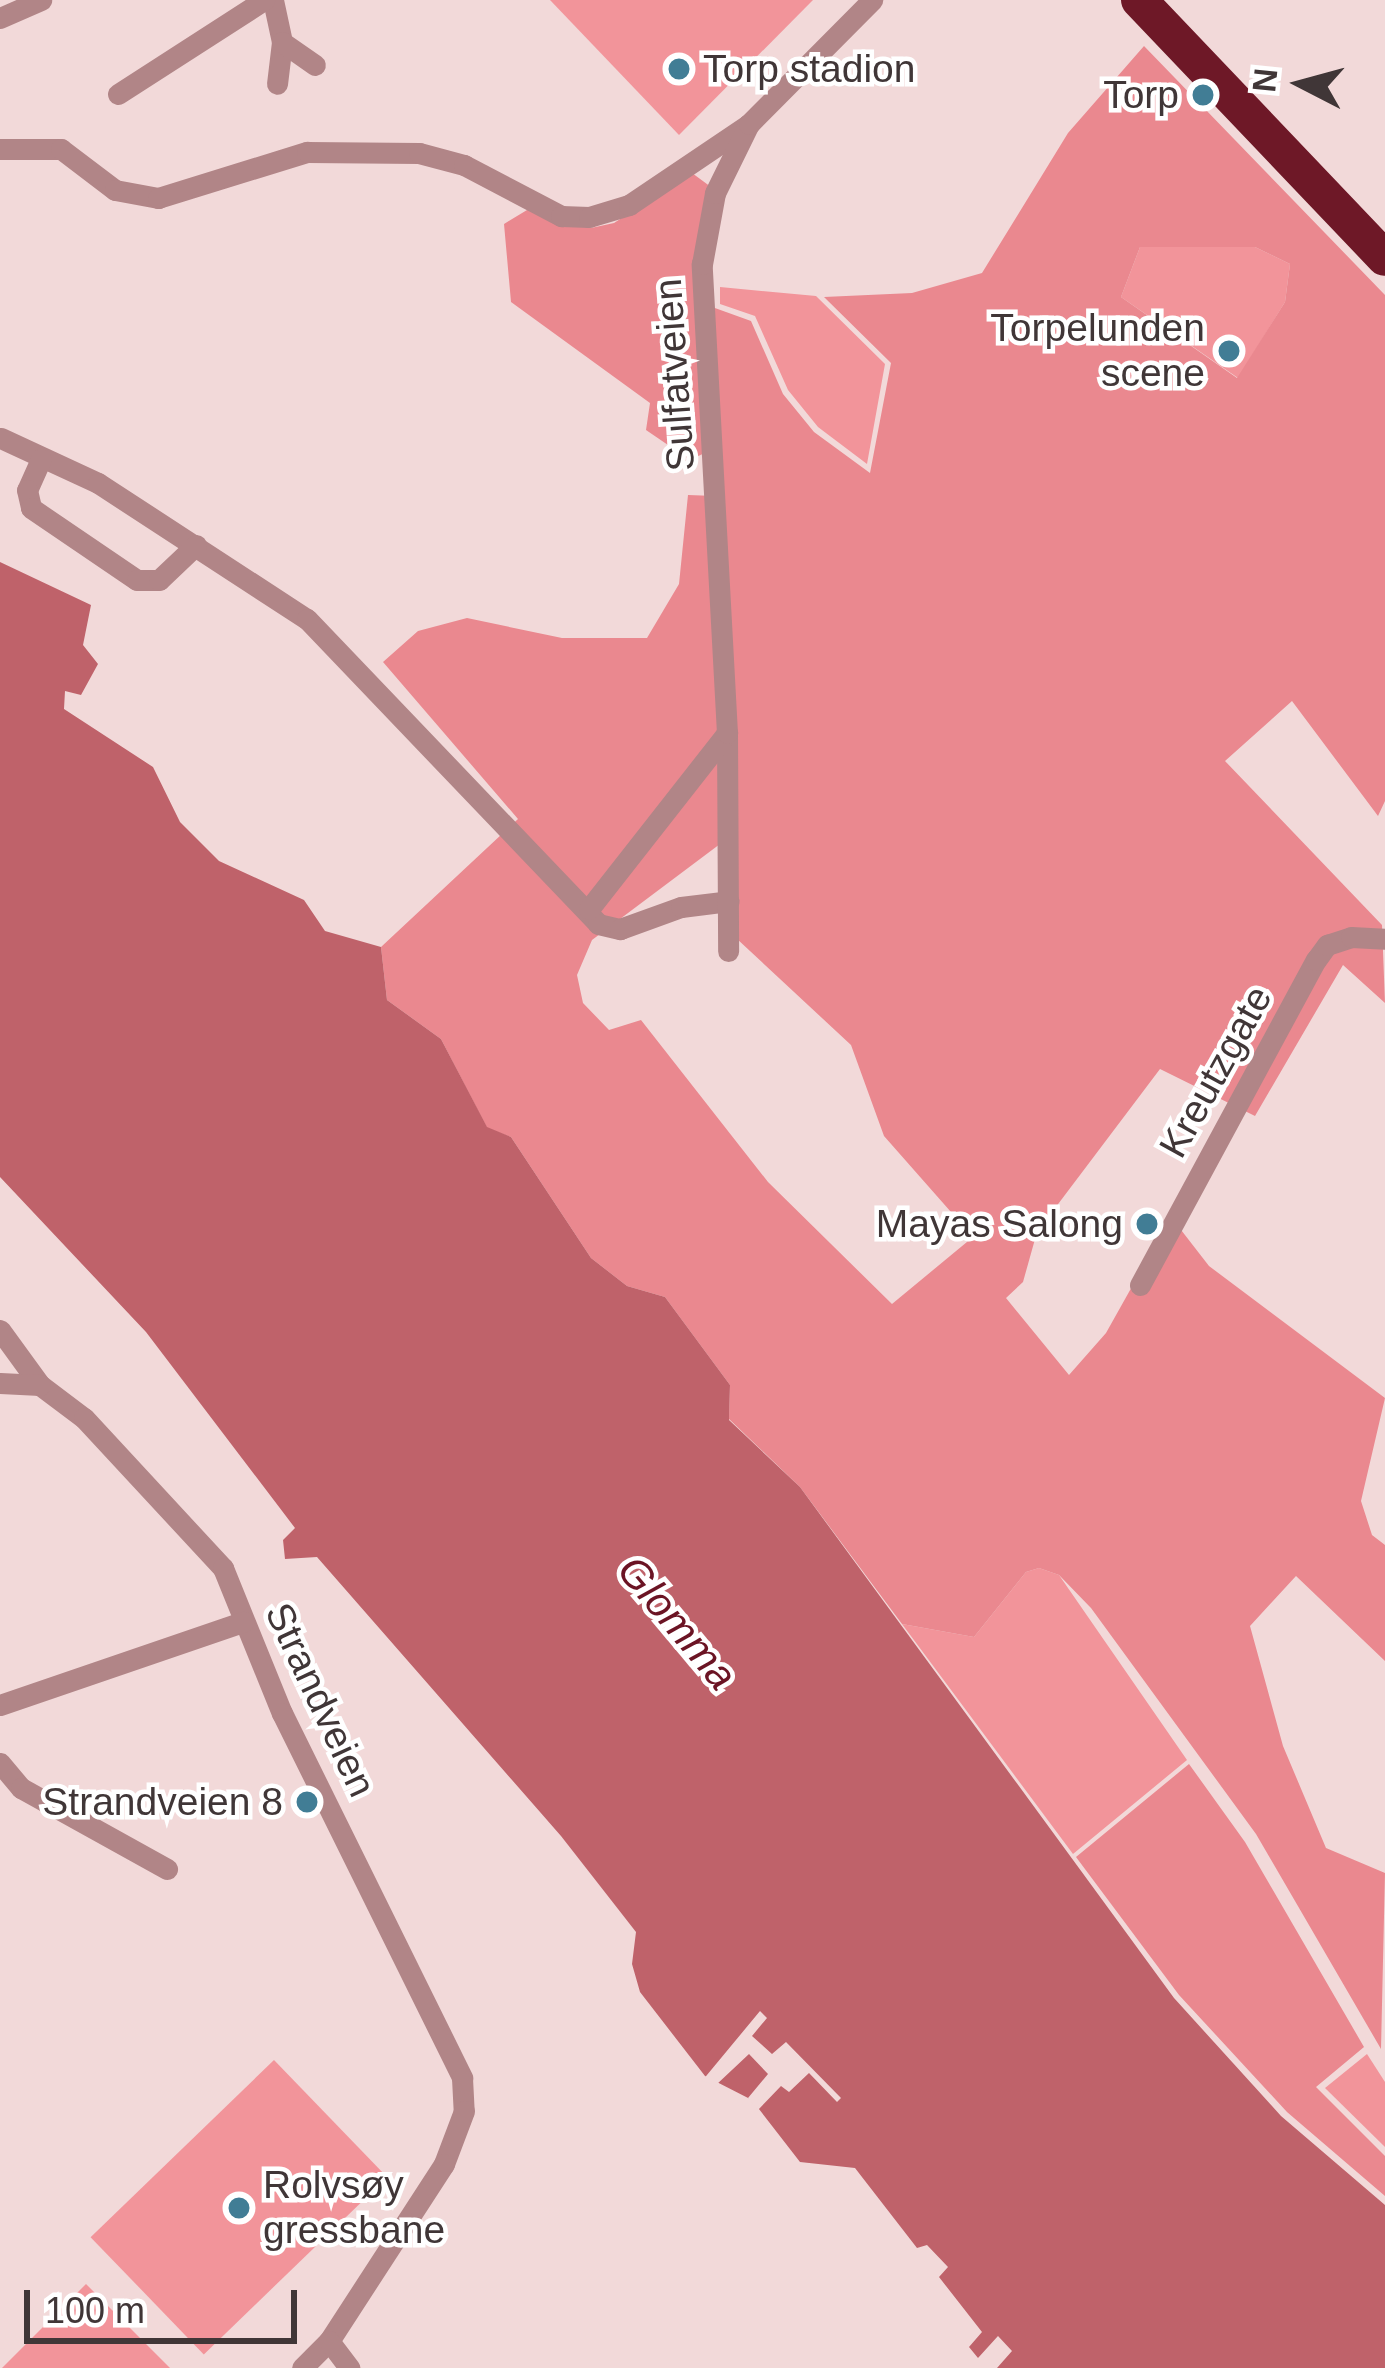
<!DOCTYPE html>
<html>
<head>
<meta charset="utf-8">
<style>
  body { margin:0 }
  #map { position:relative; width:1385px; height:2368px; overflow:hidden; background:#f2d9d9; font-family:Arial,sans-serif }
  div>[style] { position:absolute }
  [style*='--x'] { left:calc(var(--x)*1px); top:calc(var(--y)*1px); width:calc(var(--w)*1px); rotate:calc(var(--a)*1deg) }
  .green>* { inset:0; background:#f2949a; transform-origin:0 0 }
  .forest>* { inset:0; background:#ea888f }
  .water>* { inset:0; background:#bf626a }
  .pier>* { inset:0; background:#f2d9d9 }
  .street>* { height:21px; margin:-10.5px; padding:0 10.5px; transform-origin:10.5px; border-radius:10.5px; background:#b18587 }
  .highway>* { height:36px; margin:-18px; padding:0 18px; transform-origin:18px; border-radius:18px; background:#6e1827 }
  .dots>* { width:33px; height:33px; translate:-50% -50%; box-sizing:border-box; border:6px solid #fff; border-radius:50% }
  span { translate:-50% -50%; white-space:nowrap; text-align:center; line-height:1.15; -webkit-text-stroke:9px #fff; paint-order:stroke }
  .poi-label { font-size:39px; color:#403637 }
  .left { translate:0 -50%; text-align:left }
  .right { translate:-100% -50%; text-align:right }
  .street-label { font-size:39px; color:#403637 }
  .water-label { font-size:42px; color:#6b1424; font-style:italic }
  .north { position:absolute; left:1241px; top:24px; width:120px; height:120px; -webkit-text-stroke:9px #fff; paint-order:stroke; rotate:276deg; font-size:33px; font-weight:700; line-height:48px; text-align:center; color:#403637 }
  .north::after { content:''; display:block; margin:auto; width:42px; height:54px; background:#403637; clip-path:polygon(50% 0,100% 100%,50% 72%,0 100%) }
  .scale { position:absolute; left:24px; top:2290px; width:273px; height:54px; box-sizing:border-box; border:6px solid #403637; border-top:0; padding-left:15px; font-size:36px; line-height:42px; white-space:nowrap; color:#403637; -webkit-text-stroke:9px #fff; paint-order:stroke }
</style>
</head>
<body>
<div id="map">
  <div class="green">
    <div style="clip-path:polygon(550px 0,813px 0,679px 135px)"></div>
    <div style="clip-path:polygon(1140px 247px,1255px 247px,1290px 264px,1285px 302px,1238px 378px,1121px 297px)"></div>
    <div style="clip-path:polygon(720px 287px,816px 296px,885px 364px,867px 464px,818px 427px,788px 390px,755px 316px,720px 304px)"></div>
    <div style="clip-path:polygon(1039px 1568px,1059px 1575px,1187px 1760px,1073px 1854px,902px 1624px,974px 1637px,1026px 1572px)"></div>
    <div style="clip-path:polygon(1367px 2054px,1385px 2082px,1385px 2147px,1325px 2088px)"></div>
    <div style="left:274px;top:2060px;width:163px;height:255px;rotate:46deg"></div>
    <div style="clip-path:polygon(86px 2284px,170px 2368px,2px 2368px)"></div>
  </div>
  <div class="forest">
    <div style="clip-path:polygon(evenodd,1144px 46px,1385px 295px,1385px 801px,1378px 816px,1292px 701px,1225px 761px,1382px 925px,1385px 1003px,1343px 965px,1255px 1116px,1160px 1069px,1037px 1232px,1023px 1282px,1006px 1298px,1069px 1375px,1106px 1333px,1171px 1217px,1209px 1266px,1385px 1398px,1361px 1501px,1372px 1535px,1385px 1545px,1385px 1661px,1296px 1576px,1250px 1626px,1283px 1746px,1326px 1848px,1385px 1873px,1381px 2049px,1256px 1834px,1091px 1608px,1059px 1575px,1039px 1568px,1026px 1572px,974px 1637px,902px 1624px,800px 1487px,729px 1419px,730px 1385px,665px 1297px,627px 1286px,591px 1258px,511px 1137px,487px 1128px,441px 1039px,387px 1000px,381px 947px,518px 819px,383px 662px,418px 631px,467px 618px,562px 638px,647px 638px,679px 584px,688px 495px,715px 496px,713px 449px,690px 460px,646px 430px,650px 403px,511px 302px,504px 224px,532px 207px,591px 228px,614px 223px,692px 173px,711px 187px,701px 303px,751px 321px,783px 394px,814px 432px,870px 473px,891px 363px,824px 297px,912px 293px,982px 273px,1068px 133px,1144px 46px,1140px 247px,1255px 247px,1290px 264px,1285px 302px,1237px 378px,1121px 297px,1140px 247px,1144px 46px,720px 844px,736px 938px,851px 1045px,884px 1136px,973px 1237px,892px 1304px,768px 1182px,641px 1020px,609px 1030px,583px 1003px,577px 975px,592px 940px,720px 844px)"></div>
    <div style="clip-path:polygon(1189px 1764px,1245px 1842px,1364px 2047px,1316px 2087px,1385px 2156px,1385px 2196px,1287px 2112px,1179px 1995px,1076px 1857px)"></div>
  </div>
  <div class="water">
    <div style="clip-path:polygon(0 562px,91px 605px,83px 645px,98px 664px,81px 695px,65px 691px,64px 709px,153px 767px,180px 822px,219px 861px,304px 900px,325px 931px,381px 947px,387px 1000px,441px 1039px,487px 1127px,511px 1137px,591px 1258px,627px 1286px,665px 1297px,730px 1385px,729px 1420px,800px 1487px,1174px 1998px,1281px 2116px,1385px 2205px,1385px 2368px,997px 2368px,1012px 2351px,998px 2336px,978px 2358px,969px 2347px,982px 2332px,939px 2277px,948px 2267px,927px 2245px,917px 2248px,855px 2168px,800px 2162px,752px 2100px,705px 2076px,640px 1992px,632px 1964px,636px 1932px,561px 1836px,317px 1557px,285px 1559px,283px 1540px,295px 1528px,146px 1332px,0 1177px)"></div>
  </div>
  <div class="pier">
    <div style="clip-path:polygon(760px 2011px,767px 2018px,752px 2036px,772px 2054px,786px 2042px,841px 2098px,837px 2102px,809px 2073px,789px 2092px,781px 2086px,758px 2110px,748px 2098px,768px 2074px,749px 2054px,716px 2085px,702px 2081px)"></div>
  </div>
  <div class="street">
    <div style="--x:273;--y:0;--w:43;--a:77.9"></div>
    <div style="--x:282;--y:42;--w:42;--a:96.8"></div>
    <div style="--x:0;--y:18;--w:45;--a:-23.7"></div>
    <div style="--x:282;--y:42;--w:40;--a:34.9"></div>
    <div style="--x:118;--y:94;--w:174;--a:-32.8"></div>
    <div style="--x:0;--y:149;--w:61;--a:0"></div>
    <div style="--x:61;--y:149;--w:68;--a:37.2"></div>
    <div style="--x:115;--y:190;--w:44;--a:10.5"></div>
    <div style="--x:158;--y:198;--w:156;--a:-17.2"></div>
    <div style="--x:307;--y:152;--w:112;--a:0.5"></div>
    <div style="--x:419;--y:153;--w:47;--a:14.9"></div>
    <div style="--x:464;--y:165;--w:110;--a:27.7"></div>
    <div style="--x:561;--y:216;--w:28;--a:2"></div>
    <div style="--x:589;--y:217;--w:42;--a:-16.7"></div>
    <div style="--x:629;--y:205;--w:145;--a:-34"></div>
    <div style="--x:1;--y:438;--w:107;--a:24.9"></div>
    <div style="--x:98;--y:483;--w:249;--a:33.1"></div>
    <div style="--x:307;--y:619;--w:422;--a:46.3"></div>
    <div style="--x:598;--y:924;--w:23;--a:13"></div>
    <div style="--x:620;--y:929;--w:65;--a:-19.8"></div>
    <div style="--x:681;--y:907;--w:48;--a:-7.1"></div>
    <div style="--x:41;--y:459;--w:34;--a:114"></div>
    <div style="--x:27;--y:490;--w:18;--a:77"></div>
    <div style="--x:31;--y:508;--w:128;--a:34.2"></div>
    <div style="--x:137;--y:580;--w:22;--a:0"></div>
    <div style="--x:159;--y:580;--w:51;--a:-43.4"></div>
    <div style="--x:727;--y:733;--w:218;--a:89.7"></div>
    <div style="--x:589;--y:909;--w:224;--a:-51.9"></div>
    <div style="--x:727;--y:733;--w:470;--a:-93.1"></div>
    <div style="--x:702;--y:264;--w:72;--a:-79.6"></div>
    <div style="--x:715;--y:193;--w:77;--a:-63.8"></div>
    <div style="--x:749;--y:124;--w:175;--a:-45.2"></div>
    <div style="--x:1140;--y:1285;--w:370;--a:-61.6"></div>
    <div style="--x:1316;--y:960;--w:19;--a:-54"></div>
    <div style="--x:1327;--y:945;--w:25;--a:-18"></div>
    <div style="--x:1351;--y:937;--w:34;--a:3"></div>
    <div style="--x:0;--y:1330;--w:68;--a:54"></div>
    <div style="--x:40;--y:1385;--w:55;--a:36.9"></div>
    <div style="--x:84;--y:1418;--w:205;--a:47.2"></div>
    <div style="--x:223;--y:1568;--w:157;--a:67.9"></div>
    <div style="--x:282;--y:1713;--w:407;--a:63.7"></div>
    <div style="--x:462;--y:2078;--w:33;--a:87"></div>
    <div style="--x:464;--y:2111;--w:57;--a:110.7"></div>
    <div style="--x:444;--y:2164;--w:211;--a:123"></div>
    <div style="--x:329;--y:2341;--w:38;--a:135"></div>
    <div style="--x:0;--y:1383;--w:40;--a:2.9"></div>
    <div style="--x:0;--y:1705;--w:257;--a:-18.9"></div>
    <div style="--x:0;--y:1763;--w:33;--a:50"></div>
    <div style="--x:21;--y:1788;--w:167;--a:29"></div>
    <div style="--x:329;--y:2341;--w:34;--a:53"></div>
  </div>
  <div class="highway">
    <div style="--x:1139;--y:0;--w:356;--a:46.4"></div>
  </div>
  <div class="dots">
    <div style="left:679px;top:69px;background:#417d95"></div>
    <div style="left:1203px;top:95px;background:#417d95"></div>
    <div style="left:1229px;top:351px;background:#417d95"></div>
    <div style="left:1147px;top:1224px;background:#417d95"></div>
    <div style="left:307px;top:1802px;background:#417d95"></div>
    <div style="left:239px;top:2208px;background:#417d95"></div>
  </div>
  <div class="poi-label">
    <span class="left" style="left:703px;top:69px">Torp stadion</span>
    <span class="right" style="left:1179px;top:95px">Torp</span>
    <span class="right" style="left:1205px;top:351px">Torpelunden<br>scene</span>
    <span class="right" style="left:1123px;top:1224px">Mayas Salong</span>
    <span class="right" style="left:283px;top:1802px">Strandveien 8</span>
    <span class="left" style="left:263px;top:2208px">Rolvsøy<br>gressbane</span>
  </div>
  <div class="street-label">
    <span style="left:675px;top:375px;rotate:-94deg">Sulfatveien</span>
    <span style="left:1216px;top:1072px;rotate:-61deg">Kreutzgate</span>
    <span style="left:320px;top:1700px;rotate:65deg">Strandveien</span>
  </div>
  <div class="water-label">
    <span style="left:677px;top:1623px;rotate:50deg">Glomma</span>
  </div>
  <div class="north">N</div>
  <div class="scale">100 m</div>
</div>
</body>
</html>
